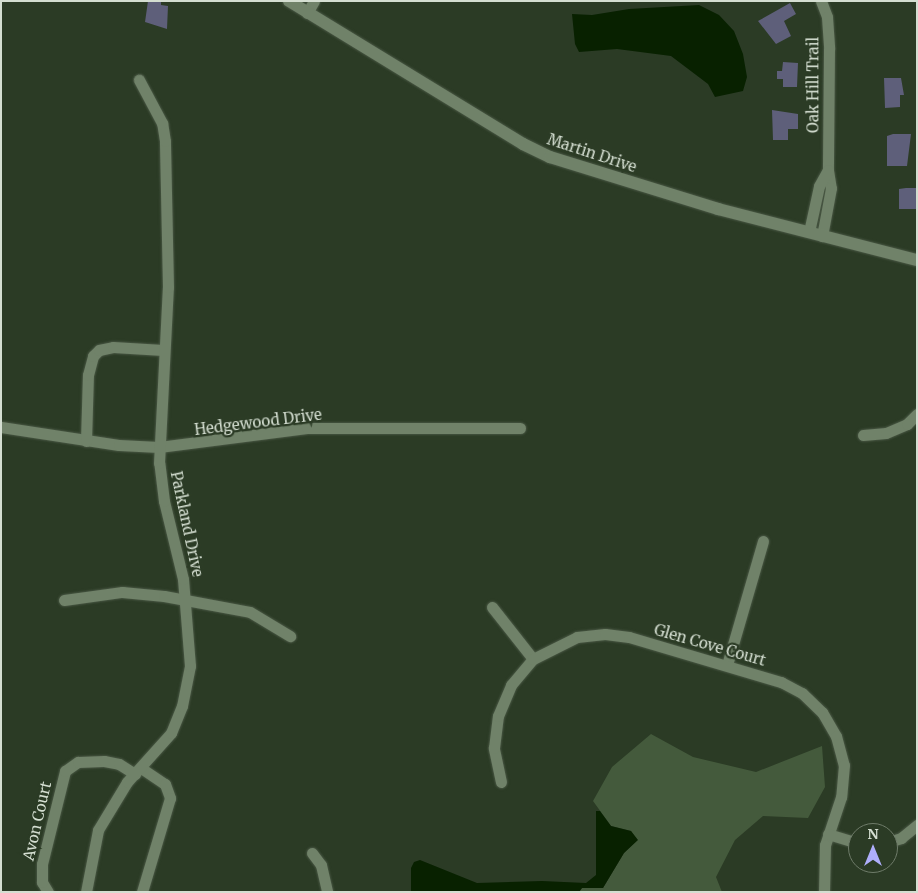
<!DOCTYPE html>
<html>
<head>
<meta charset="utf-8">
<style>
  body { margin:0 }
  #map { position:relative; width:918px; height:893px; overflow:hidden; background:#2b3b25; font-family:Merriweather,serif }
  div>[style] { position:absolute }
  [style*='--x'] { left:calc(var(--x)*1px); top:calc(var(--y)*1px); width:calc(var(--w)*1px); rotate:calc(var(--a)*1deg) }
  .green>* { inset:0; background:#445a3c }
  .water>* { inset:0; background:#082100 }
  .building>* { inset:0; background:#5e5f7a }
  .roads { filter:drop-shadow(0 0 1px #495744) drop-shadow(0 0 1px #495744) }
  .minor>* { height:11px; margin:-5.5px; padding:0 5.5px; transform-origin:5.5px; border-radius:5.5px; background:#708269 }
  .tertiary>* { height:12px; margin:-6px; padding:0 6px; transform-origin:6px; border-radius:6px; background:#708269 }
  span { translate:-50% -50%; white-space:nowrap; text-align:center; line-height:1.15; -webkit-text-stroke:4.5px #2b3b25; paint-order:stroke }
  .street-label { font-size:15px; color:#d4ded1 }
  .frame { position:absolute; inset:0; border:2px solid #d4ded1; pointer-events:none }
  .north { position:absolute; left:848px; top:823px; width:50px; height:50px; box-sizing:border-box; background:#2b3b25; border:1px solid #6f7c6a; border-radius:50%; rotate:0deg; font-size:14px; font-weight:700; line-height:20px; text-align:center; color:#d4ded1 }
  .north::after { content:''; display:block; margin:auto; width:18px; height:22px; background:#aeaefa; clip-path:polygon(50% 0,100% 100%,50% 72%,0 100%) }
</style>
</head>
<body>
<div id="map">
  <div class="green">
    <div style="clip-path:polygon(651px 734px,693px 757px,756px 772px,822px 746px,825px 787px,808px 818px,763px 816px,735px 840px,716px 877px,722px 892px,579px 892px,582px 888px,603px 888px,624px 853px,637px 840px,631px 831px,611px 826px,593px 801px,612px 767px)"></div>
  </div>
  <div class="water">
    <div style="clip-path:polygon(699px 5px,719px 15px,734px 31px,743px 54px,747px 77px,743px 91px,715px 97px,708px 84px,671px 56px,617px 49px,579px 52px,575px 44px,572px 14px,592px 15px,629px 9px)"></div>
    <div style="clip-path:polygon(596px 811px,600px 811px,611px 826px,631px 831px,638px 840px,624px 853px,603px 888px,582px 888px,579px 892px,411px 892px,411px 868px,414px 862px,420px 860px,477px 883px,542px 881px,586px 883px,596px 875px)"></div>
  </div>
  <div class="building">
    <div style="clip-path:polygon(148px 1px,161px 1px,161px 5px,168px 6px,167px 29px,145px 22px)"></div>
    <div style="clip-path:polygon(790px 3px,796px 14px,784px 21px,791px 36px,776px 44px,758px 21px)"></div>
    <div style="clip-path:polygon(783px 62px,798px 63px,797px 87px,783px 87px,783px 79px,777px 79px,777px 71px,782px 71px)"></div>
    <div style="clip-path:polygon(884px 78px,901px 78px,904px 95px,900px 95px,900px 107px,885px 108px)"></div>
    <div style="clip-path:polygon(772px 110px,798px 114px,798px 129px,788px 129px,788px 140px,773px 140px)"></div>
    <div style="clip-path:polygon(893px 134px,911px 134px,907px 166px,887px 166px,887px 136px)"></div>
    <div style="clip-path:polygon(906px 188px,917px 188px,917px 209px,899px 209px,899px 189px)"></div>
  </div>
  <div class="roads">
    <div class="minor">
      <div style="--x:821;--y:1;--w:17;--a:69"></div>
      <div style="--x:827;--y:17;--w:32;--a:86"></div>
      <div style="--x:829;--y:49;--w:121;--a:90.5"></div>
      <div style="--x:828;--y:170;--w:18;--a:81"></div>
      <div style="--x:831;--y:188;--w:49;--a:100.6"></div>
      <div style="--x:307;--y:13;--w:14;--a:-60"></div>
      <div style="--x:809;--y:232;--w:47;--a:-77.7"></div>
      <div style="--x:819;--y:186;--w:18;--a:-61"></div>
      <div style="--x:1;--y:427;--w:119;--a:8.7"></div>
      <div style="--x:119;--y:445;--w:40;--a:2.9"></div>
      <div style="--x:159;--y:447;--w:149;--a:-7.3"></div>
      <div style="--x:307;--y:428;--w:213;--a:0"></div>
      <div style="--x:863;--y:435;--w:23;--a:-5"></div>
      <div style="--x:886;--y:433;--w:23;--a:-23"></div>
      <div style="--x:907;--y:424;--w:14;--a:-45"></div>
      <div style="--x:86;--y:441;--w:66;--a:-88.3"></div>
      <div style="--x:88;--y:375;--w:20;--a:-75"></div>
      <div style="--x:93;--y:356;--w:8;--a:-45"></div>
      <div style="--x:99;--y:350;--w:14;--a:-12"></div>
      <div style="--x:113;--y:347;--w:50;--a:3.4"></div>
      <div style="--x:64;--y:600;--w:59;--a:-7.9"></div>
      <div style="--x:122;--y:592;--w:42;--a:5.4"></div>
      <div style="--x:164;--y:596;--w:87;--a:10.5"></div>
      <div style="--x:250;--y:612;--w:47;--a:31"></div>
      <div style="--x:492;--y:607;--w:66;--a:51.7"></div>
      <div style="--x:727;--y:665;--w:129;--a:-73.8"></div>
      <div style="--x:141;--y:768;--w:29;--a:34"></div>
      <div style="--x:165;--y:784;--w:15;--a:70"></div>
      <div style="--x:170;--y:798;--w:98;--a:106.6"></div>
      <div style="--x:501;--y:782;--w:35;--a:-102"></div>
      <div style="--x:494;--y:748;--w:32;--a:-83"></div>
      <div style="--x:498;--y:716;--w:34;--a:-67"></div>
      <div style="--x:511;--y:685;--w:34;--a:-50"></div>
      <div style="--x:533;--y:659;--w:49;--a:-26.6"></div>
      <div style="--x:577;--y:637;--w:28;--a:-6"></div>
      <div style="--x:605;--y:634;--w:24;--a:7"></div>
      <div style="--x:629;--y:637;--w:159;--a:16.5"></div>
      <div style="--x:781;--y:682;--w:24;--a:28"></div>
      <div style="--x:802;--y:693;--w:28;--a:44"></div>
      <div style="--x:822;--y:712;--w:28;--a:60"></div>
      <div style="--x:836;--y:736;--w:30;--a:75"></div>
      <div style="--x:844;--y:765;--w:32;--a:95"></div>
      <div style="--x:841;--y:797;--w:51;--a:108.4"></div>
      <div style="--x:825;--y:845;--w:47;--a:91.2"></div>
      <div style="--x:828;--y:834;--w:31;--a:17"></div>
      <div style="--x:888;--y:842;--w:14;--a:-17"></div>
      <div style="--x:901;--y:838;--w:21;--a:-39"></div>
      <div style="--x:312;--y:853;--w:15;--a:53"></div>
      <div style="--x:321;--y:865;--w:28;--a:77"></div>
      <div style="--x:48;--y:892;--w:12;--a:-121"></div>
      <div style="--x:42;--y:882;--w:18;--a:-90"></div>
      <div style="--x:42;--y:864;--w:96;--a:-76.1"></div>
      <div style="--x:65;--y:771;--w:16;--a:-35"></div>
      <div style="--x:78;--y:762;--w:26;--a:-2"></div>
      <div style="--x:104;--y:761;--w:15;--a:11"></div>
      <div style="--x:119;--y:764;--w:19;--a:32"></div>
      <div style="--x:86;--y:892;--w:63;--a:-79"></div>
      <div style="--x:98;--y:830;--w:56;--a:-58.9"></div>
      <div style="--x:127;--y:782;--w:66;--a:-48.1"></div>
      <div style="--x:171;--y:733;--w:29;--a:-68"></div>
      <div style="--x:182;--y:706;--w:41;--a:-78.7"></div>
      <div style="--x:190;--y:666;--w:87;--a:-94.6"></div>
      <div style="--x:183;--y:579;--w:80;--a:-103.7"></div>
      <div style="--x:164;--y:501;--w:38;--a:-97"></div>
      <div style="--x:159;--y:463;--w:176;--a:-87.1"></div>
      <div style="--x:168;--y:287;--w:146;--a:-91.2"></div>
      <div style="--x:165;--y:141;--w:18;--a:-99"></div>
      <div style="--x:162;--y:123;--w:49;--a:-118.1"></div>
    </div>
    <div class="tertiary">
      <div style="--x:289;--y:1;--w:274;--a:31.4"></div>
      <div style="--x:523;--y:144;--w:30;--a:26"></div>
      <div style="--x:550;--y:157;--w:176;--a:17.2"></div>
      <div style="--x:718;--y:209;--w:205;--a:14.4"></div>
    </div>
  </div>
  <div class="street-label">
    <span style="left:813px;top:85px;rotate:-90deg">Oak Hill Trail</span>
    <span style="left:592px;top:153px;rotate:18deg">Martin Drive</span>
    <span style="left:258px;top:422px;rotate:-7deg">Hedgewood Drive</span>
    <span style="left:187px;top:524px;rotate:78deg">Parkland Drive</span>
    <span style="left:710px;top:645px;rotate:16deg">Glen Cove Court</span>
    <span style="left:37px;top:821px;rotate:-77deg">Avon Court</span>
  </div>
  <div class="frame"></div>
  <div class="north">N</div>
</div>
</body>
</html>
